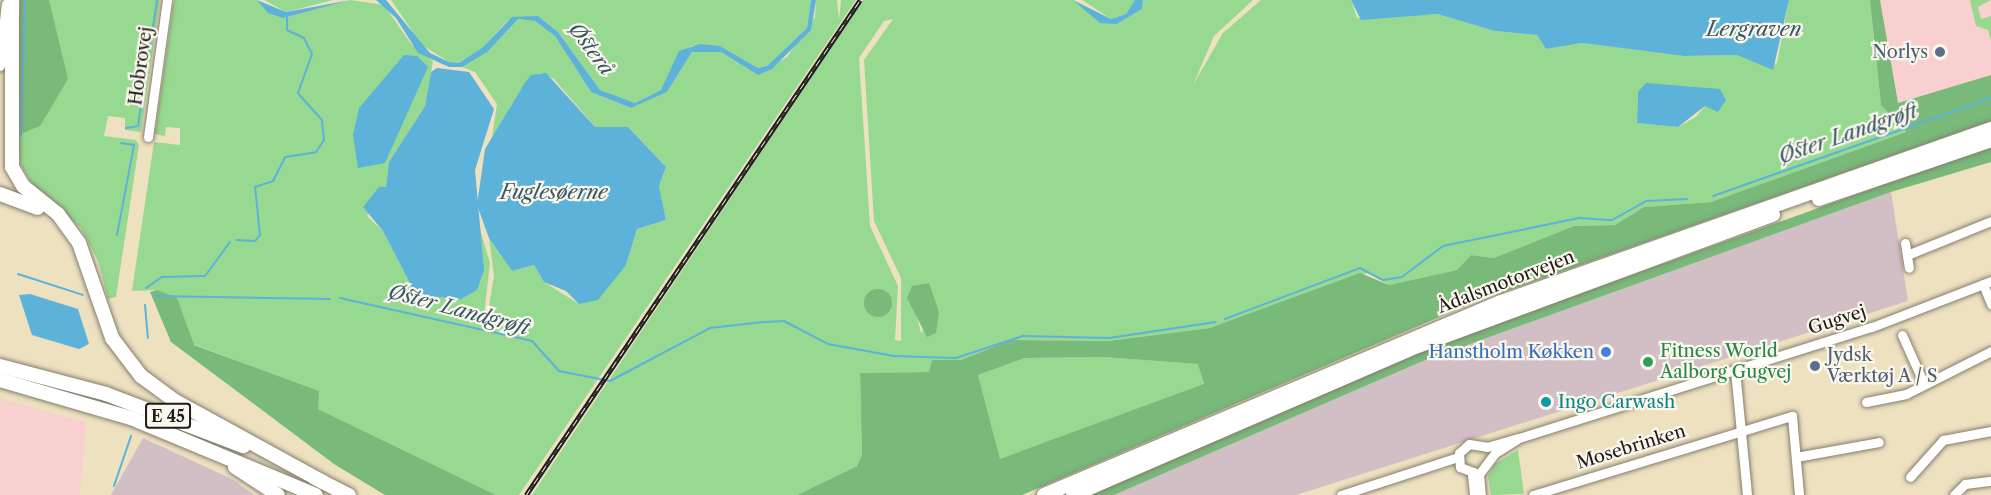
<!DOCTYPE html>
<html>
<head>
<meta charset="utf-8">
<style>
  body { margin:0 }
  #map { position:relative; width:1991px; height:495px; overflow:hidden; background:#ede1c0; font-family:"Libre Caslon Text",serif }
  div>[style] { position:absolute }
  [style*='--x'] { left:calc(var(--x)*1px); top:calc(var(--y)*1px); width:calc(var(--w)*1px); rotate:calc(var(--a)*1deg) }
  .built>* { inset:0; background:#f7d0cf }
  .industrial>* { inset:0; background:#d2bec5 }
  .green>* { inset:0; background:#97d990 }
  .forest>* { inset:0; background:#79b97a }
  .round { border-radius:50% }
  .water>* { inset:0; background:#5db2d9 }
  .stream>* { height:2px; margin:-1px; padding:0 1px; transform-origin:1px; border-radius:1px; background:#5db2d9 }
  .roads { filter:drop-shadow(0 0 2px #847e6e) drop-shadow(0 0 2px #847e6e) }
  .minor>* { height:9px; margin:-4.5px; padding:0 4.5px; transform-origin:4.5px; border-radius:4.5px; background:#fff }
  .major>* { height:10px; margin:-5px; padding:0 5px; transform-origin:5px; border-radius:5px; background:#fff }
  .highway>* { height:14px; margin:-7px; padding:0 7px; transform-origin:7px; border-radius:7px; background:#fff }
  .rail>* { height:4.5px; margin-top:-2.25px; transform-origin:0; background:repeating-linear-gradient(90deg,#fbf7ec 0 7px,#1c1c1c 0 14px); box-sizing:border-box; border-block:2px solid #1c1c1c }
  .dots>* { width:16px; height:16px; translate:-50% -50%; box-sizing:border-box; border:3px solid #fbf7ec; border-radius:50% }
  span { translate:-50% -50%; white-space:nowrap; text-align:center; line-height:1.15; -webkit-text-stroke:4.5px #fbf7ec; paint-order:stroke }
  .shield-label span { padding:2px 4px; background:#fbf7ec; border:2px solid; border-radius:4px; -webkit-text-stroke-width:0 }
  .shield-label { font-size:16px; color:#1c1c1c; font-weight:700 }
  .service-label { font-size:18px; color:#4e5e75 }
  .right { translate:-100% -50%; text-align:right }
  .left { translate:0 -50%; text-align:left }
  .street-label { font-size:18px; color:#1c1c1c }
  .shop-label { font-size:18px; color:#366cbe }
  .leisure-label { font-size:18px; color:#27864d }
  .culture-label { font-size:18px; color:#0d838f }
  .water-label { font-size:20px; color:#365868; font-style:italic }
</style>
</head>
<body>
<div id="map">
  <div class="built">
    <div style="clip-path:polygon(1880px 0,1991px 0,1991px 75px,1898px 104px)"></div>
    <div style="clip-path:polygon(0 399px,86px 422px,80px 495px,0 495px)"></div>
  </div>
  <div class="industrial">
    <div style="clip-path:polygon(1891px 192px,1908px 301px,1296px 495px,1114px 495px,1423px 361px)"></div>
    <div style="clip-path:polygon(143px 438px,232px 479px,254px 495px,111px 495px)"></div>
  </div>
  <div class="green">
    <div style="clip-path:polygon(20px 0,160px 0,141px 132px,125px 130px,125px 118px,108px 116px,104px 136px,136px 140px,139px 145px,116px 297px,108px 299px,98px 261px,81px 228px,33px 185px,21px 165px,16px 136px)"></div>
    <div style="clip-path:polygon(evenodd,174px 0,257px 0,283px 18px,351px 0,384px 5px,411px 44px,433px 61px,425px 106px,389px 162px,386px 187px,367px 216px,383px 231px,416px 295px,461px 299px,477px 219px,490px 263px,484px 315px,493px 318px,488px 312px,494px 276px,489px 238px,512px 271px,534px 265px,544px 282px,579px 304px,626px 265px,637px 229px,666px 220px,659px 186px,666px 167px,628px 127px,595px 127px,554px 79px,540px 73px,524px 84px,492px 138px,497px 104px,475px 72px,462px 67px,518px 19px,535px 21px,555px 36px,591px 92px,631px 108px,667px 92px,692px 52px,721px 52px,758px 75px,787px 57px,815px 17px,816px 0,837px 0,839px 20px,841px 0,856px 0,519px 495px,496px 495px,318px 409px,318px 391px,193px 344px,157px 290px,132px 291px,154px 142px,180px 145px,180px 128px,166px 127px,165px 136px,155px 134px,174px 0,402px 62px,408px 109px,385px 163px,385px 83px,402px 62px)"></div>
    <div style="clip-path:polygon(264px 0,333px 0,286px 12px)"></div>
    <div style="clip-path:polygon(391px 0,811px 0,807px 28px,767px 66px,758px 68px,720px 46px,691px 46px,661px 90px,635px 103px,600px 90px,558px 32px,538px 16px,507px 21px,483px 47px,459px 63px,449px 62px,422px 45px)"></div>
    <div style="clip-path:polygon(evenodd,863px 0,1073px 0,1117px 24px,1142px 9px,1143px 0,1253px 0,1214px 36px,1193px 85px,1223px 33px,1261px 0,1351px 0,1357px 18px,1437px 14px,1495px 31px,1537px 35px,1546px 49px,1582px 43px,1684px 56px,1737px 55px,1767px 67px,1777px 63px,1789px 0,1870px 0,1881px 105px,1906px 132px,1711px 202px,1644px 207px,1615px 225px,1574px 226px,1494px 258px,1471px 255px,1457px 270px,1389px 285px,1368px 273px,1210px 328px,1108px 341px,1011px 340px,961px 360px,932px 360px,930px 372px,860px 373px,862px 456px,857px 466px,797px 495px,532px 495px,863px 0,893px 19px,864px 60px,874px 221px,901px 278px,901px 341px,895px 340px,898px 286px,870px 226px,859px 58px,884px 21px,893px 19px,863px 0,1690px 86px,1705px 106px,1696px 117px,1678px 127px,1637px 123px,1638px 93px,1690px 86px,863px 0,934px 300px,939px 312px,921px 333px,914px 304px,934px 300px)"></div>
    <div style="clip-path:polygon(1082px 0,1135px 0,1126px 14px,1111px 19px)"></div>
    <div style="clip-path:polygon(1970px 0,1991px 0,1978px 7px,1981px 19px,1991px 16px,1991px 41px,1988px 30px,1976px 26px)"></div>
    <div style="clip-path:polygon(1103px 357px,1199px 364px,1204px 385px,1000px 460px,978px 375px,1025px 358px)"></div>
    <div style="clip-path:polygon(1518px 450px,1524px 494px,1491px 495px,1488px 476px,1495px 464px)"></div>
  </div>
  <div class="forest">
    <div style="clip-path:polygon(20px 0,49px 0,68px 79px,40px 126px,16px 136px)"></div>
    <div style="clip-path:polygon(evenodd,1870px 0,1880px 0,1898px 103px,1991px 75px,1991px 121px,1472px 303px,1022px 495px,797px 495px,857px 466px,862px 455px,860px 373px,929px 372px,932px 360px,961px 360px,1011px 340px,1108px 341px,1210px 328px,1360px 273px,1389px 285px,1457px 270px,1471px 255px,1494px 258px,1574px 226px,1615px 225px,1644px 207px,1711px 202px,1906px 132px,1881px 105px,1870px 0,1103px 357px,1198px 364px,1204px 384px,1000px 459px,978px 375px,1025px 358px,1103px 357px)"></div>
    <div style="clip-path:polygon(1991px 146px,1991px 162px,1891px 192px,1423px 361px,1114px 495px,1087px 495px,1440px 344px)"></div>
    <div style="clip-path:polygon(929px 283px,939px 312px,936px 333px,927px 337px,907px 298px,912px 286px)"></div>
    <div class="round" style="left:864px;top:289px;width:28px;height:28px"></div>
    <div style="clip-path:polygon(157px 290px,177px 298px,194px 345px,319px 391px,318px 409px,496px 495px,385px 495px,334px 464px,171px 342px,150px 292px)"></div>
  </div>
  <div class="water">
    <div style="clip-path:polygon(257px 0,286px 12px,351px 0,283px 18px,268px 13px)"></div>
    <div style="clip-path:polygon(376px 0,386px 0,430px 53px,449px 62px,459px 63px,483px 47px,512px 17px,538px 16px,558px 32px,600px 90px,635px 103px,661px 90px,679px 51px,700px 44px,720px 46px,758px 68px,767px 66px,807px 28px,811px 0,816px 0,811px 30px,772px 69px,758px 75px,721px 52px,692px 52px,667px 92px,631px 108px,591px 92px,555px 36px,535px 21px,518px 19px,487px 52px,462px 67px,449px 67px,418px 53px,396px 18px)"></div>
    <div style="clip-path:polygon(1073px 0,1111px 19px,1126px 14px,1135px 0,1143px 0,1142px 9px,1117px 24px,1100px 23px)"></div>
    <div style="clip-path:polygon(1351px 0,1789px 0,1773px 70px,1737px 55px,1684px 56px,1582px 43px,1546px 49px,1537px 35px,1495px 31px,1437px 14px,1361px 20px)"></div>
    <div style="clip-path:polygon(404px 55px,417px 56px,428px 67px,385px 163px,358px 168px,353px 135px,359px 108px)"></div>
    <div style="clip-path:polygon(437px 68px,469px 72px,494px 109px,475px 170px,484px 270px,477px 290px,461px 299px,416px 295px,383px 231px,363px 207px,379px 187px,386px 187px,389px 162px,425px 106px,431px 72px)"></div>
    <div style="clip-path:polygon(546px 73px,595px 127px,628px 127px,666px 167px,659px 186px,666px 220px,637px 229px,626px 265px,598px 300px,579px 304px,566px 291px,544px 282px,534px 265px,512px 271px,489px 238px,477px 205px,485px 149px,524px 84px,531px 75px)"></div>
    <div style="clip-path:polygon(1646px 83px,1720px 89px,1726px 100px,1718px 112px,1705px 106px,1678px 127px,1637px 123px,1638px 92px)"></div>
    <div style="clip-path:polygon(30px 294px,78px 309px,89px 344px,79px 349px,32px 335px,19px 295px)"></div>
  </div>
  <div class="stream">
    <div style="--x:126;--y:128;--w:12;--a:-9"></div>
    <div style="--x:138;--y:126;--w:127;--a:-81.4"></div>
    <div style="--x:21;--y:135;--w:135;--a:-88.3"></div>
    <div style="--x:1713;--y:196;--w:295;--a:-19.4"></div>
    <div style="--x:117;--y:235;--w:92;--a:-79.3"></div>
    <div style="--x:134;--y:145;--w:13;--a:-171"></div>
    <div style="--x:237;--y:240;--w:18;--a:3"></div>
    <div style="--x:255;--y:241;--w:8;--a:-50"></div>
    <div style="--x:260;--y:235;--w:48;--a:-95.9"></div>
    <div style="--x:255;--y:187;--w:19;--a:-18"></div>
    <div style="--x:273;--y:181;--w:27;--a:-63"></div>
    <div style="--x:285;--y:157;--w:31;--a:-9"></div>
    <div style="--x:316;--y:152;--w:14;--a:-56"></div>
    <div style="--x:324;--y:140;--w:20;--a:-96"></div>
    <div style="--x:322;--y:120;--w:36;--a:-132"></div>
    <div style="--x:298;--y:93;--w:41;--a:-70.3"></div>
    <div style="--x:312;--y:54;--w:18;--a:-117"></div>
    <div style="--x:304;--y:38;--w:19;--a:-155"></div>
    <div style="--x:287;--y:30;--w:13;--a:-90"></div>
    <div style="--x:18;--y:274;--w:68;--a:17.9"></div>
    <div style="--x:146;--y:288;--w:19;--a:-35"></div>
    <div style="--x:162;--y:277;--w:43;--a:-1.3"></div>
    <div style="--x:205;--y:276;--w:42;--a:-53.7"></div>
    <div style="--x:153;--y:296;--w:177;--a:1"></div>
    <div style="--x:340;--y:298;--w:197;--a:12.6"></div>
    <div style="--x:532;--y:341;--w:40;--a:48"></div>
    <div style="--x:559;--y:371;--w:52;--a:11.1"></div>
    <div style="--x:610;--y:381;--w:113;--a:-27.9"></div>
    <div style="--x:710;--y:328;--w:54;--a:-6.3"></div>
    <div style="--x:764;--y:322;--w:20;--a:-3"></div>
    <div style="--x:784;--y:321;--w:50;--a:27.6"></div>
    <div style="--x:828;--y:344;--w:67;--a:10.3"></div>
    <div style="--x:894;--y:356;--w:62;--a:1.8"></div>
    <div style="--x:956;--y:358;--w:71;--a:-18.2"></div>
    <div style="--x:1023;--y:336;--w:86;--a:1.3"></div>
    <div style="--x:1109;--y:338;--w:108;--a:-8.5"></div>
    <div style="--x:145;--y:305;--w:33;--a:85"></div>
    <div style="--x:1225;--y:319;--w:144;--a:-20.7"></div>
    <div style="--x:1360;--y:268;--w:26;--a:28"></div>
    <div style="--x:1383;--y:280;--w:19;--a:-9"></div>
    <div style="--x:1402;--y:277;--w:51;--a:-37.1"></div>
    <div style="--x:1443;--y:246;--w:140;--a:-11.6"></div>
    <div style="--x:1580;--y:218;--w:32;--a:4"></div>
    <div style="--x:1612;--y:220;--w:39;--a:-29"></div>
    <div style="--x:1646;--y:201;--w:41;--a:-2.8"></div>
    <div style="--x:114;--y:486;--w:53;--a:-71.2"></div>
  </div>
  <div class="roads">
    <div class="minor">
      <div style="--x:148;--y:137;--w:138;--a:-82.1"></div>
      <div style="--x:1905;--y:243;--w:25;--a:81"></div>
      <div style="--x:1907;--y:255;--w:91;--a:-22"></div>
      <div style="--x:1983;--y:284;--w:22;--a:68"></div>
      <div style="--x:1902;--y:335;--w:54;--a:65.8"></div>
      <div style="--x:1735;--y:370;--w:126;--a:84.5"></div>
      <div style="--x:1866;--y:402;--w:41;--a:-11.3"></div>
      <div style="--x:1906;--y:394;--w:95;--a:-26.8"></div>
      <div style="--x:1519;--y:438;--w:28;--a:148"></div>
      <div style="--x:1495;--y:453;--w:26;--a:127"></div>
      <div style="--x:1479;--y:474;--w:20;--a:-160"></div>
      <div style="--x:1460;--y:467;--w:14;--a:-94"></div>
      <div style="--x:1459;--y:453;--w:13;--a:-42"></div>
      <div style="--x:1469;--y:444;--w:18;--a:9"></div>
      <div style="--x:1487;--y:447;--w:33;--a:-16"></div>
      <div style="--x:1519;--y:438;--w:370;--a:-17.5"></div>
      <div style="--x:1872;--y:327;--w:128;--a:-21.1"></div>
      <div style="--x:1796;--y:457;--w:84;--a:-10.2"></div>
      <div style="--x:1479;--y:474;--w:21;--a:85"></div>
      <div style="--x:1472;--y:475;--w:20;--a:84"></div>
      <div style="--x:1910;--y:477;--w:50;--a:-48.3"></div>
      <div style="--x:1943;--y:440;--w:49;--a:-10.6"></div>
      <div style="--x:1341;--y:495;--w:123;--a:-18"></div>
      <div style="--x:1533;--y:495;--w:271;--a:-17"></div>
      <div style="--x:1792;--y:416;--w:79;--a:84.9"></div>
      <div style="--x:1954;--y:495;--w:16;--a:-45"></div>
      <div style="--x:1965;--y:484;--w:26;--a:-7"></div>
    </div>
    <div class="major">
      <div style="--x:0;--y:66;--w:62;--a:-83.6"></div>
    </div>
    <div class="highway">
      <div style="--x:12;--y:0;--w:167;--a:90"></div>
      <div style="--x:12;--y:167;--w:22;--a:60"></div>
      <div style="--x:23;--y:186;--w:45;--a:38.7"></div>
      <div style="--x:58;--y:214;--w:36;--a:54"></div>
      <div style="--x:79;--y:243;--w:101;--a:70.8"></div>
      <div style="--x:112;--y:338;--w:48;--a:52.7"></div>
      <div style="--x:141;--y:376;--w:42;--a:36.3"></div>
      <div style="--x:175;--y:401;--w:169;--a:28.7"></div>
      <div style="--x:0;--y:194;--w:40;--a:20.2"></div>
      <div style="--x:1819;--y:199;--w:182;--a:-18.9"></div>
      <div style="--x:0;--y:366;--w:110;--a:14.8"></div>
      <div style="--x:106;--y:394;--w:147;--a:20.8"></div>
      <div style="--x:0;--y:380;--w:136;--a:16.2"></div>
      <div style="--x:131;--y:418;--w:200;--a:22.6"></div>
      <div style="--x:235;--y:467;--w:51;--a:33.1"></div>
      <div style="--x:315;--y:478;--w:38;--a:27"></div>
      <div style="--x:1044;--y:495;--w:496;--a:-22.9"></div>
      <div style="--x:1501;--y:302;--w:520;--a:-19.45"></div>
      <div style="--x:1073;--y:495;--w:367;--a:-23.4"></div>
      <div style="--x:1410;--y:349;--w:387;--a:-20.3"></div>
    </div>
  </div>
  <div class="rail">
    <div style="--x:526;--y:495;--w:597;--a:-55.99"></div>
  </div>
  <div class="dots">
    <div style="left:1940px;top:52px;background:#5c6f8a"></div>
    <div style="left:1606px;top:352px;background:#3f7fe0"></div>
    <div style="left:1648px;top:362px;background:#2e9e5b"></div>
    <div style="left:1815px;top:366px;background:#5c6f8a"></div>
    <div style="left:1546px;top:402px;background:#0f9aa8"></div>
  </div>
  <div class="shield-label">
    <span style="left:168px;top:416px">E 45</span>
  </div>
  <div class="service-label">
    <span class="right" style="left:1928px;top:52px">Norlys</span>
    <span class="left" style="left:1827px;top:366px">Jydsk<br>Værktøj A / S</span>
  </div>
  <div class="street-label">
    <span style="left:141px;top:66px;rotate:-82deg">Hobrovej</span>
    <span style="left:1506px;top:282px;rotate:-21deg">Ådalsmotorvejen</span>
    <span style="left:1837px;top:320px;rotate:-18deg">Gugvej</span>
    <span style="left:1631px;top:447px;rotate:-17deg">Mosebrinken</span>
  </div>
  <div class="shop-label">
    <span class="right" style="left:1594px;top:352px">Hanstholm Køkken</span>
  </div>
  <div class="leisure-label">
    <span class="left" style="left:1660px;top:362px">Fitness World<br>Aalborg Gugvej</span>
  </div>
  <div class="culture-label">
    <span class="left" style="left:1558px;top:402px">Ingo Carwash</span>
  </div>
  <div class="water-label">
    <span style="left:1754px;top:29px">Lergraven</span>
    <span style="left:591px;top:49px;rotate:53deg">Østerå</span>
    <span style="left:1848px;top:134px;rotate:-19deg">Øster Landgrøft</span>
    <span style="left:554px;top:192px">Fuglesøerne</span>
    <span style="left:459px;top:310px;rotate:15deg">Øster Landgrøft</span>
  </div>
</div>
</body>
</html>
